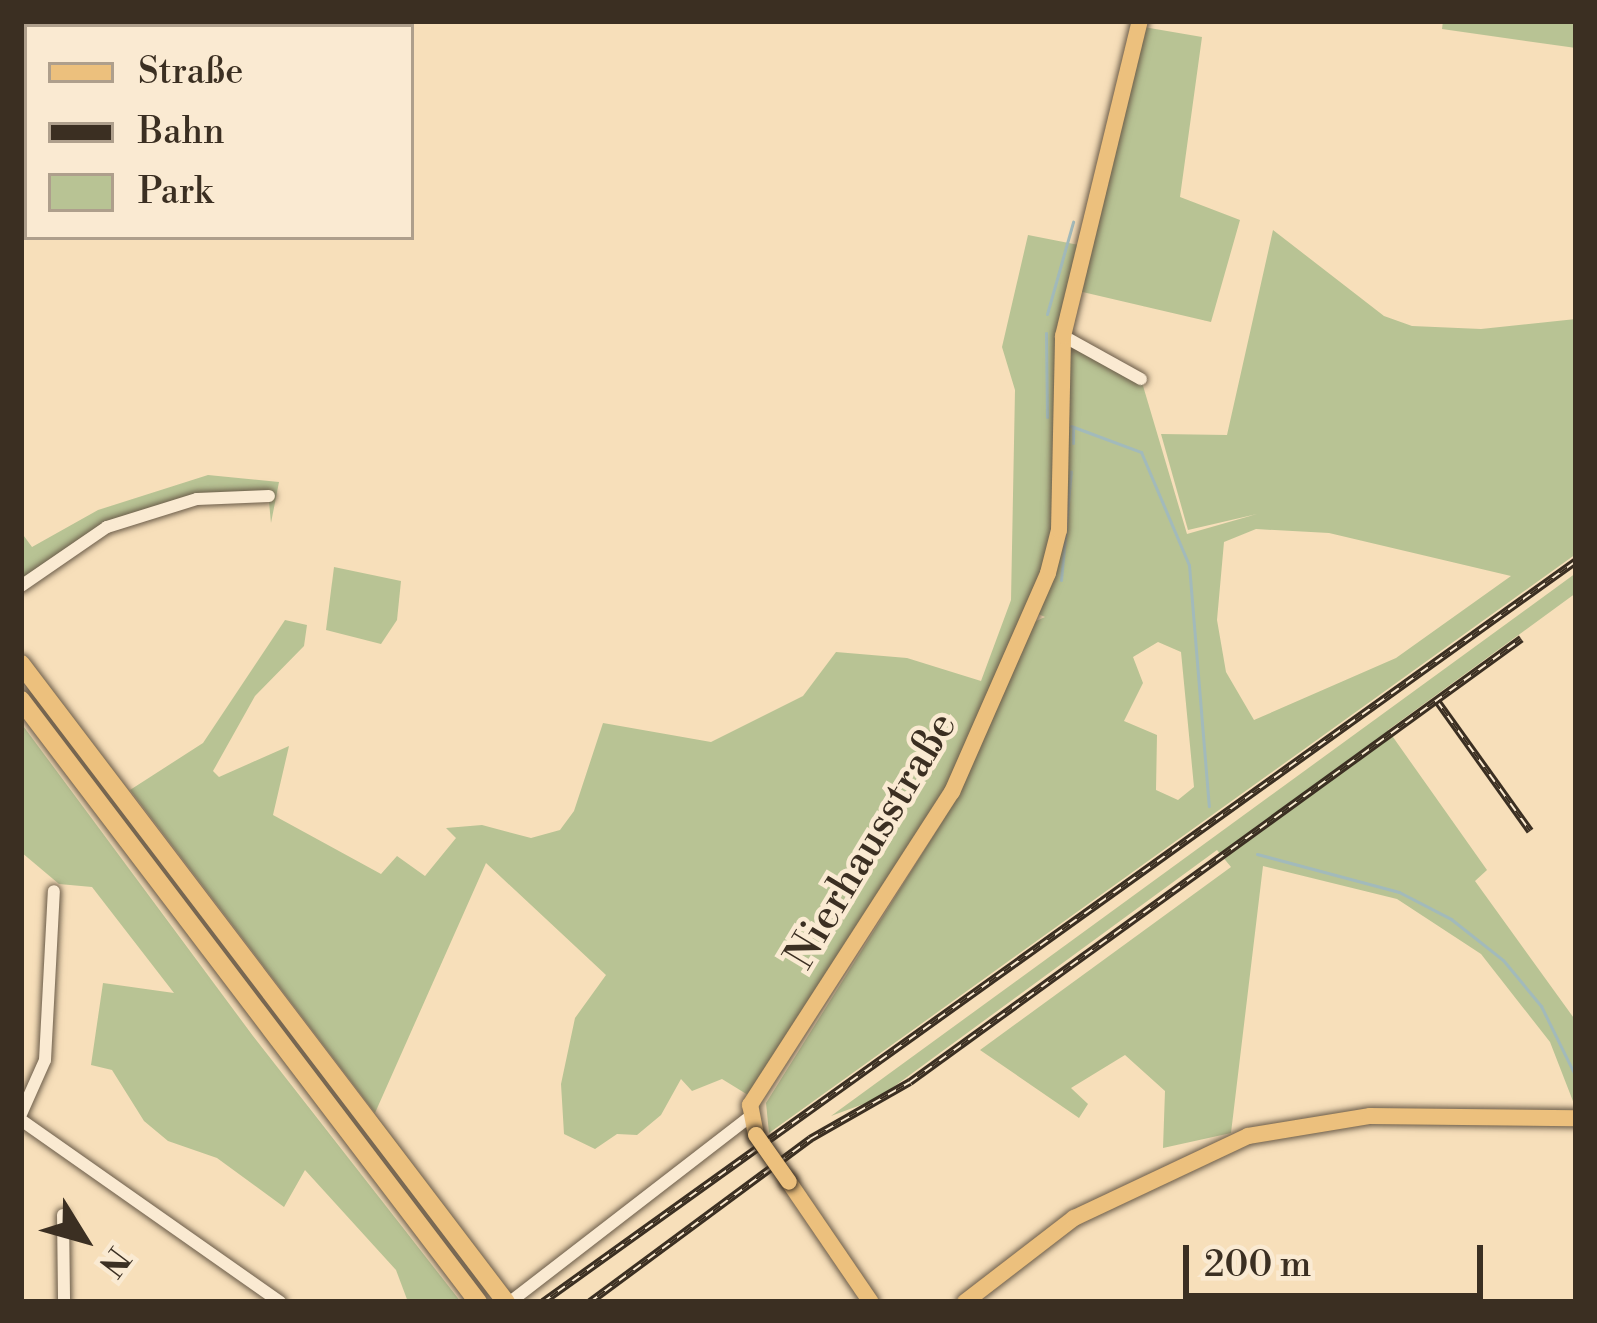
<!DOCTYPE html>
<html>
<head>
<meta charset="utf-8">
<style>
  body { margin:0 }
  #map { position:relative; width:1597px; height:1323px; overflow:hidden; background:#f7dfba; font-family:"Libre Bodoni",serif }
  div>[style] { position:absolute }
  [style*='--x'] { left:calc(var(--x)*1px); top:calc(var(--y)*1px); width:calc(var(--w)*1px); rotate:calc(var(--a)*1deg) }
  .green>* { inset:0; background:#b8c394 }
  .stream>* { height:3px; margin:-1.5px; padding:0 1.5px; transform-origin:1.5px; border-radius:1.5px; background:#a2babb }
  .roads { filter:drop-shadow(0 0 3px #6a5b48) drop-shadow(0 0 3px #6a5b48) }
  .minor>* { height:12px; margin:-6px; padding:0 6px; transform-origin:6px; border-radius:6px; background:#faead2 }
  .major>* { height:16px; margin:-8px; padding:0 8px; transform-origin:8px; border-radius:8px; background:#ecc07d }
  .highway>* { height:18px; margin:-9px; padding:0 9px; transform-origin:9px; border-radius:9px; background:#ecc07d }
  .rail>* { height:8px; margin-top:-4px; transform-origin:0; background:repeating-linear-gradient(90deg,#faead2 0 9px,#3b2f22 0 18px); box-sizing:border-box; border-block:3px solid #3b2f22 }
  .bridges { filter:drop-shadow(0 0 3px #3b2f22) drop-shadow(0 0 3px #3b2f22) }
  .major-bridge>* { height:16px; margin:-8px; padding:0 8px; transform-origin:8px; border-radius:8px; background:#ecc07d }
  span { translate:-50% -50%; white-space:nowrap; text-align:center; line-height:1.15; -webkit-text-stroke:9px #faead2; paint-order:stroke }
  .street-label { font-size:42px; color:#3b2f22 }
  .frame { position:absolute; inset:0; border:24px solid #3b2f22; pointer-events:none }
  .legend { position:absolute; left:24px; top:24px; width:390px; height:216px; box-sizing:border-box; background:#faead2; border:3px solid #ae9f8c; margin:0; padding:15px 21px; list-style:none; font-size:36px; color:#3b2f22 }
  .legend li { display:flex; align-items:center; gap:24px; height:60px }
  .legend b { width:60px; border:3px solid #ae9f8c }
  .north { position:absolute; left:24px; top:1179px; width:120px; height:120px; -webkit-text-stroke:9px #faead2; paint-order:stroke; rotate:127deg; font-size:33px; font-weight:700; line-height:48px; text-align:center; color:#3b2f22 }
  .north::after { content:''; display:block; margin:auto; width:42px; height:54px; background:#3b2f22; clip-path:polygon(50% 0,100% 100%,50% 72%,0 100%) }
  .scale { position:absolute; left:1183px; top:1245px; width:300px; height:54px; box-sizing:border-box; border:6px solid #3b2f22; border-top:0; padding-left:15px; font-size:36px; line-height:42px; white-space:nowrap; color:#3b2f22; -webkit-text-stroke:9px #faead2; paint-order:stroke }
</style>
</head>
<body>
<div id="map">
  <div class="green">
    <div style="clip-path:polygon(1443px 21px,1576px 21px,1576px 48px,1442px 29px)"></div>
    <div style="clip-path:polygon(evenodd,1132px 25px,1202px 37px,1180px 197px,1240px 220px,1211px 322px,1074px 290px,1063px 335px,1141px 379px,1187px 534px,1257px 514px,1188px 530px,1161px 434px,1227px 435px,1273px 230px,1384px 316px,1412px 326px,1481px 329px,1576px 319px,1576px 554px,769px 1133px,766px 1103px,944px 819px,1034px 622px,1045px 617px,1029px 610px,953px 782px,748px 1095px,722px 1079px,692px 1091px,681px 1079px,661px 1115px,637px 1135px,617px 1134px,595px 1149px,564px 1134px,561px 1084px,575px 1018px,606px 975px,486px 863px,375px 1113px,130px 790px,203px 743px,285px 620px,307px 625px,304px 646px,255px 696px,213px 771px,219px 777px,289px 746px,273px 815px,381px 874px,397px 856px,425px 876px,456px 838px,446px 828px,482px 825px,531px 838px,560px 830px,574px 811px,603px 723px,711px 742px,803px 696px,836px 652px,907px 658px,981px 681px,1011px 600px,1015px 390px,1002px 347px,1028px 235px,1084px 246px,1132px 25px,1256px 529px,1329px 533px,1511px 576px,1396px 658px,1254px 720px,1226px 672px,1217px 620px,1224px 542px,1256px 529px,1132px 25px,1158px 642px,1181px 652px,1194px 787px,1178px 800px,1156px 790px,1157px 735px,1124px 721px,1143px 683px,1133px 657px,1158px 642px)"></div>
    <div style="clip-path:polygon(208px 475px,279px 482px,271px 523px,269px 502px,206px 501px,105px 533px,21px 583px,21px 532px,32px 547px,98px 510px)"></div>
    <div style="clip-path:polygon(334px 567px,401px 581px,397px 620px,381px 644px,326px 630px)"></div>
    <div style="clip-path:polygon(1576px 573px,1576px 593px,1388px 730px,1487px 870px,1475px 881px,1576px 1021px,1576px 1109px,1550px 1042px,1481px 954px,1397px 899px,1263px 866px,1231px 1133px,1163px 1148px,1165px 1091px,1125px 1055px,1071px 1088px,1088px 1104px,1079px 1118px,980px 1050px,1231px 867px,1217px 850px,877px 1099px,831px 1116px)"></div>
    <div style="clip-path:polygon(21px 723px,253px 1036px,461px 1302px,408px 1302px,396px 1270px,305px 1170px,284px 1207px,217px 1158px,168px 1141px,144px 1121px,112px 1070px,91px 1065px,103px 983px,174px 993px,92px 887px,59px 884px,21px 852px)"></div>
  </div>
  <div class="stream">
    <div style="--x:1047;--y:314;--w:96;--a:-74.2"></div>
    <div style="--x:1046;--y:333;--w:84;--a:89.3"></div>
    <div style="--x:1071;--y:426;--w:75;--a:20.4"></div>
    <div style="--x:1141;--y:452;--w:123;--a:67"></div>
    <div style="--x:1189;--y:565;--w:242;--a:85.3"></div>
    <div style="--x:1073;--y:443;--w:16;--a:-90"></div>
    <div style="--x:1061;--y:580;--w:109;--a:-84.8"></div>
    <div style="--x:1257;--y:854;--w:147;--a:15"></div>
    <div style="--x:1399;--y:892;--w:59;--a:27.4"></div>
    <div style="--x:1451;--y:919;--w:66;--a:38.3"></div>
    <div style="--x:1503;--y:960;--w:60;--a:50.4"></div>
    <div style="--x:1541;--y:1006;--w:79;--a:63.8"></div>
  </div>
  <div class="roads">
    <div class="minor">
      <div style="--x:53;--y:27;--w:12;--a:-31"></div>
      <div style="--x:21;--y:39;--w:6;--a:-9"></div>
      <div style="--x:1063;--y:336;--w:89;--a:28.9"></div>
      <div style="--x:21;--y:586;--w:104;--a:-34.5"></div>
      <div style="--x:107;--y:527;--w:94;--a:-17.3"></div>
      <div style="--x:197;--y:499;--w:72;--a:-2.4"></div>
      <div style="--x:21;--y:1114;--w:59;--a:-66"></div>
      <div style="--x:45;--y:1060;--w:169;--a:-87"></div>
      <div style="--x:21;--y:1120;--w:317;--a:35.1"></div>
      <div style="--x:63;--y:1215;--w:87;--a:89.3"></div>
      <div style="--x:510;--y:1302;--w:299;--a:-37.7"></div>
    </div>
    <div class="major">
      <div style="--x:756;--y:1135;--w:31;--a:-101"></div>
      <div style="--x:750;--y:1105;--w:373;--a:-57.2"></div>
      <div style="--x:952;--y:792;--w:239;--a:-66.3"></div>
      <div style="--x:1048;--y:573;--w:44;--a:-75.7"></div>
      <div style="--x:1059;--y:530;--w:194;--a:-88.8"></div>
      <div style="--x:1063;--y:336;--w:324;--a:-76.3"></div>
      <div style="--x:789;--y:1182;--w:145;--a:55.7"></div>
      <div style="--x:965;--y:1302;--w:138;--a:-37.6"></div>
      <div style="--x:1074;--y:1218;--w:192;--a:-25.2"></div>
      <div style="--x:1248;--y:1136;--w:124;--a:-9.3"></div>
      <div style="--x:1370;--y:1116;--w:206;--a:0.6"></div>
    </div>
    <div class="highway">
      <div style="--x:21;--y:664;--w:801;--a:52.76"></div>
      <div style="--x:21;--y:700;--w:756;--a:52.8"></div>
    </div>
  </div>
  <div class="rail">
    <div style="--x:1437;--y:701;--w:160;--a:54.4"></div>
    <div style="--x:543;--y:1302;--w:1271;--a:-35.65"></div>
    <div style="--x:590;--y:1302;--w:274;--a:-36.5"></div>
    <div style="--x:810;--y:1139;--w:115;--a:-29.7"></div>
    <div style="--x:910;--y:1082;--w:755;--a:-35.94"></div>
  </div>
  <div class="bridges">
    <div class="major-bridge">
      <div style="--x:756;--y:1135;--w:57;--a:54.9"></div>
    </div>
  </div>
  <div class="street-label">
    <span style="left:872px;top:841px;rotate:-59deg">Nierhausstraße</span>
  </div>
  <div class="frame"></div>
  <ul class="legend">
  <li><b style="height:15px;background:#ecc07d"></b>Straße</li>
  <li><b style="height:15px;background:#3b2f22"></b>Bahn</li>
  <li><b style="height:33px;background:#b8c394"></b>Park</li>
  </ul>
  <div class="north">N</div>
  <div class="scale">200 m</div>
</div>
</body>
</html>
